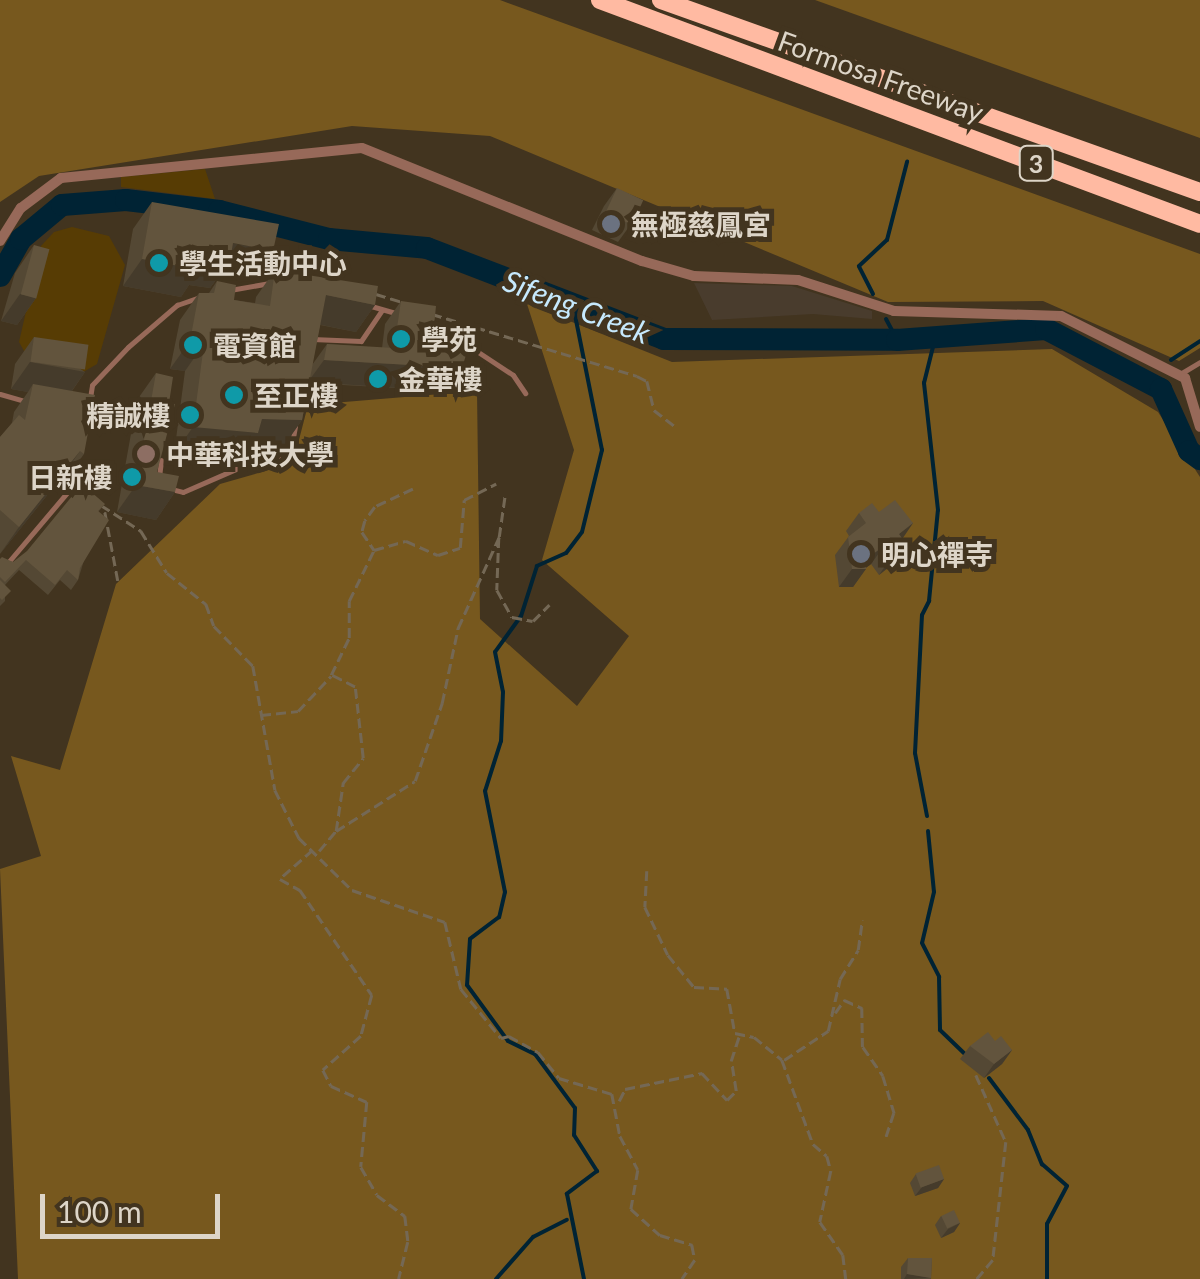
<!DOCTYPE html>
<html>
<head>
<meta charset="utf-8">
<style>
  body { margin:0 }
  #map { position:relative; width:1200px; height:1279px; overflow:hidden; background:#42341f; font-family:Lato,"Noto Sans TC",sans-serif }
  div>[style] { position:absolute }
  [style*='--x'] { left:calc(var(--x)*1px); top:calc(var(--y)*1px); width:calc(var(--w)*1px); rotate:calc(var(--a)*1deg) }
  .industrial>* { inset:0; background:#493c2d }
  .green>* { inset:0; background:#573c04 }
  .forest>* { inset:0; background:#77581e }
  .stream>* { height:4px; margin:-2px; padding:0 2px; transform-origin:2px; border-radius:2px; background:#002334 }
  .river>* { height:22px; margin:-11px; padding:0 11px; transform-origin:11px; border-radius:11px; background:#002334 }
  .path>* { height:2.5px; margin-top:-1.25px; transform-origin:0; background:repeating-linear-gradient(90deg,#746855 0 10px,transparent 0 15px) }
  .lane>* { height:5px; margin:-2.5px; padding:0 2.5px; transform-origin:2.5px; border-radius:2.5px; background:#976959 }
  .street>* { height:10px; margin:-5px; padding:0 5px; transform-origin:5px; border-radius:5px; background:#976959 }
  .highway>* { height:18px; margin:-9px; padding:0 9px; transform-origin:9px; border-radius:9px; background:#ffbaa2 }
  .wall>* { inset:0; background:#544834 }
  .shaded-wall>* { inset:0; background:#453b2b }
  .building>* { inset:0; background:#62543d; transform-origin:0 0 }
  .dots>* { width:28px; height:28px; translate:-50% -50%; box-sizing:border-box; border:5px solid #42341f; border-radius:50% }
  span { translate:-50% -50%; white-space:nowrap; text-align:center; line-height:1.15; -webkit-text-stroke:10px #42341f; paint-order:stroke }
  .shield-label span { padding:2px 8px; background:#42341f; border:2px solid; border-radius:8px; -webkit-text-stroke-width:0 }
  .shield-label { font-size:25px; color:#ddd5c8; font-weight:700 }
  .street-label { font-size:28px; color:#ddd5c8 }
  .poi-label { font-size:28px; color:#ddd5c8; font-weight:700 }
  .left { translate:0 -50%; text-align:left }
  .right { translate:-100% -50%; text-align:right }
  .water-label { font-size:30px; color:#c6e9fd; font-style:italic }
  .scale { position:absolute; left:40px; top:1194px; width:180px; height:45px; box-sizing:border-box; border:5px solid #ddd5c8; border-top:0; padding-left:12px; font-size:30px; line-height:35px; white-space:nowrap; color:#ddd5c8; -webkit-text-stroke:8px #42341f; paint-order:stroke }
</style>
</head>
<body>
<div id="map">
  <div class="industrial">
    <div style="clip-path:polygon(694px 283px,792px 286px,872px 311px,872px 319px,813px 314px,712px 320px)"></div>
  </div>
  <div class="green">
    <div style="clip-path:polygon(205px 169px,215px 199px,121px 187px,121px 177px)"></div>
    <div style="clip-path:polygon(72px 227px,109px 236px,125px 265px,97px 364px,80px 374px,28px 358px,19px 342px,41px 246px,54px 232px)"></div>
  </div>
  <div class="forest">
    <div style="clip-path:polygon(0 0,500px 0,1200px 254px,1200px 348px,1179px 361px,1043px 301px,888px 302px,490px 136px,352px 126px,39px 176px,0 202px)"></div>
    <div style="clip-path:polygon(815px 0,1200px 0,1200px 138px)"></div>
    <div style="clip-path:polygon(527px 304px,672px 362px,1052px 349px,1158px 412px,1200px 477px,1200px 1279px,18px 1279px,0 869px,41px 856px,11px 756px,60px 770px,116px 584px,220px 484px,293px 463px,308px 405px,477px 391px,480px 619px,577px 706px,629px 636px,542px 560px,574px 450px)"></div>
  </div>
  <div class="stream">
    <div style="--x:873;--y:294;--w:31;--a:-117"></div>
    <div style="--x:859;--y:266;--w:38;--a:-43"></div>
    <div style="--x:887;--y:240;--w:81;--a:-75.6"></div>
    <div style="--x:573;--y:305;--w:148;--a:78.7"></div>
    <div style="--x:602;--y:450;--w:84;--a:103.7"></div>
    <div style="--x:582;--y:532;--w:26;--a:127"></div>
    <div style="--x:566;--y:553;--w:32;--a:156"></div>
    <div style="--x:537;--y:566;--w:52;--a:107.7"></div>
    <div style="--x:521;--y:616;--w:44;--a:125.8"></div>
    <div style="--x:495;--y:652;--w:41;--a:78.7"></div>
    <div style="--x:503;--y:692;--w:49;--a:92.3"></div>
    <div style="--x:501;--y:741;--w:52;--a:107.7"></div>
    <div style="--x:485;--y:791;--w:103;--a:78.8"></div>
    <div style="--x:505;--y:892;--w:26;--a:103"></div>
    <div style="--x:499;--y:917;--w:36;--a:143"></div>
    <div style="--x:470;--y:939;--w:46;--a:93.7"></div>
    <div style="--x:467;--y:985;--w:69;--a:53.8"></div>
    <div style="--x:508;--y:1041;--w:30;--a:26"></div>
    <div style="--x:535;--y:1054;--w:67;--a:53.5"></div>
    <div style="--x:575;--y:1108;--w:27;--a:92"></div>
    <div style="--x:574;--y:1135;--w:43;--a:57.4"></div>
    <div style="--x:597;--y:1171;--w:38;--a:143"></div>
    <div style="--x:567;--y:1194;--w:87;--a:78.7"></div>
    <div style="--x:886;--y:319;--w:24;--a:62"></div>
    <div style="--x:1171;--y:360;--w:35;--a:-33"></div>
    <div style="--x:1152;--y:382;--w:6;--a:-45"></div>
    <div style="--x:927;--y:816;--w:64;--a:-100.8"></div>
    <div style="--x:915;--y:753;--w:138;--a:-87.1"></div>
    <div style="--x:922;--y:615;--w:16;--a:-63"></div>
    <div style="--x:929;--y:601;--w:91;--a:-84.4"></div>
    <div style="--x:938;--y:510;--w:128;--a:-96.3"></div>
    <div style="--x:924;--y:383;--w:45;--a:-76"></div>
    <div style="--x:928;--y:831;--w:61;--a:84.4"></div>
    <div style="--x:934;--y:892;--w:52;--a:103.2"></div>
    <div style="--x:922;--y:943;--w:38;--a:63"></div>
    <div style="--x:939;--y:977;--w:53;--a:88.9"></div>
    <div style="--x:940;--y:1030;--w:35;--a:44"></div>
    <div style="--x:989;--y:1078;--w:65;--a:53.1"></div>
    <div style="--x:1028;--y:1130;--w:37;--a:68"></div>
    <div style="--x:1042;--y:1164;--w:33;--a:41"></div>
    <div style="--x:1067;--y:1186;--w:43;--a:117.8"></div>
    <div style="--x:1047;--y:1224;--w:55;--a:90"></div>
    <div style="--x:496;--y:1279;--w:56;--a:-48.6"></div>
    <div style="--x:533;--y:1237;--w:38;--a:-27"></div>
  </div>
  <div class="river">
    <div style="--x:0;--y:276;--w:43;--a:-60.4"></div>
    <div style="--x:21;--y:239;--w:53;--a:-39.7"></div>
    <div style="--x:62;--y:205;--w:64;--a:-4.5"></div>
    <div style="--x:126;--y:200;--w:94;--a:6.7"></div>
    <div style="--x:219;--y:211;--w:114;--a:14.3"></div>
    <div style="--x:329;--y:239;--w:98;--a:5.2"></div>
    <div style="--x:427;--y:248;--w:254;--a:21"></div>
    <div style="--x:664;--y:339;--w:233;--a:0.2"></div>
    <div style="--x:897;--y:340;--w:149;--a:-4.2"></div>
    <div style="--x:1046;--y:329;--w:130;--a:27.6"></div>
    <div style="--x:1161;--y:389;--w:68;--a:65.7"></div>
    <div style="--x:1189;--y:451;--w:14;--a:36"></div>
  </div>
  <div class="path">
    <div style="--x:376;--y:294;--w:27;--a:17"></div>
    <div style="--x:432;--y:314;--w:214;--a:16.8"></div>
    <div style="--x:637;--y:376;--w:11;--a:27"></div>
    <div style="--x:647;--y:381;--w:30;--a:76"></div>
    <div style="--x:654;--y:410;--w:28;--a:38"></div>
    <div style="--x:413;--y:489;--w:42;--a:154.7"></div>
    <div style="--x:375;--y:507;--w:17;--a:126"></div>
    <div style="--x:365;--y:521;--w:11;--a:105"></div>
    <div style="--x:362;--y:532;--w:22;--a:56"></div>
    <div style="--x:374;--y:550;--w:33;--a:-16"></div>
    <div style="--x:406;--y:541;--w:35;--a:24"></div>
    <div style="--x:438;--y:555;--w:23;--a:-18"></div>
    <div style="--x:460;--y:548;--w:48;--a:-85.2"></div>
    <div style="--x:464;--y:500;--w:36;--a:-27"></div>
    <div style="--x:101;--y:505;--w:48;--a:33"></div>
    <div style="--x:141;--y:531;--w:49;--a:58.2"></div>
    <div style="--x:167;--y:573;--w:50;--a:38.5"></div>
    <div style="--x:206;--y:604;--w:23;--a:70"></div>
    <div style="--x:214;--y:626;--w:56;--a:45.7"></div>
    <div style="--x:253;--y:666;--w:126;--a:79.9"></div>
    <div style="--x:275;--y:790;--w:54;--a:63.4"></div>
    <div style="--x:299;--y:838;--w:74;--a:44.5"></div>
    <div style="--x:352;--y:890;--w:98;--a:19"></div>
    <div style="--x:445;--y:922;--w:69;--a:76.6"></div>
    <div style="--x:461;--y:989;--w:63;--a:50.8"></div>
    <div style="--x:501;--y:1038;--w:8;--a:-14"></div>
    <div style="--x:509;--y:1036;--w:33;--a:29"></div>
    <div style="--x:538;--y:1052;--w:33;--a:51"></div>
    <div style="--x:559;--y:1078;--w:55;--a:16.8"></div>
    <div style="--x:612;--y:1094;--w:43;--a:79.2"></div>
    <div style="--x:620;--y:1136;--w:38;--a:62"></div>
    <div style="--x:638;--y:1170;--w:40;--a:100"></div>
    <div style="--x:631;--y:1209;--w:39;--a:42"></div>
    <div style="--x:660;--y:1235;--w:34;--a:17"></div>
    <div style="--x:692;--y:1245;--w:15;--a:79"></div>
    <div style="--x:695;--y:1260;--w:23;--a:124"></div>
    <div style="--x:105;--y:512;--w:70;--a:79.3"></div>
    <div style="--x:499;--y:538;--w:52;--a:92.2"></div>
    <div style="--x:497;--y:590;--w:31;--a:61"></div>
    <div style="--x:512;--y:617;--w:21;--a:11"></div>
    <div style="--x:533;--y:621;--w:23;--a:-45"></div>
    <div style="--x:261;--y:715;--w:37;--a:-6"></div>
    <div style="--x:298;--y:711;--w:48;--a:-46.7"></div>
    <div style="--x:336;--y:831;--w:49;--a:-81.7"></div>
    <div style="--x:343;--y:783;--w:32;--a:-51"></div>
    <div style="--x:363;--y:758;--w:71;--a:-96.4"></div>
    <div style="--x:355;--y:687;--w:27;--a:-153"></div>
    <div style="--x:331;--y:675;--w:41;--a:-64.1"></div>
    <div style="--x:349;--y:638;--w:37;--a:-90"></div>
    <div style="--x:349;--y:601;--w:57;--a:-63.9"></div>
    <div style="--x:313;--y:850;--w:44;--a:138.7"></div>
    <div style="--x:280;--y:879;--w:23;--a:29"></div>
    <div style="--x:300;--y:890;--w:127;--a:55.6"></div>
    <div style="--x:372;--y:995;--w:42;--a:105"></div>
    <div style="--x:361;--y:1036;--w:51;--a:138.2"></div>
    <div style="--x:323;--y:1070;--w:18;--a:63"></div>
    <div style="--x:331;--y:1086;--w:39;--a:24"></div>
    <div style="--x:367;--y:1102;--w:65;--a:95.3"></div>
    <div style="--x:361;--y:1167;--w:32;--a:60"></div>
    <div style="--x:377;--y:1195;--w:35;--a:37"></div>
    <div style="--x:405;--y:1216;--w:26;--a:83"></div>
    <div style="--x:408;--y:1242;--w:38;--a:104"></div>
    <div style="--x:319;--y:851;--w:26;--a:-50"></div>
    <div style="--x:336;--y:831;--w:93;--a:-32.3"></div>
    <div style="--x:415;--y:781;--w:83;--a:-70.9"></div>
    <div style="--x:442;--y:703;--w:77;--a:-78"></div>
    <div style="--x:458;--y:628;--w:100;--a:-65.7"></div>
    <div style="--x:499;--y:537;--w:42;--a:-81.9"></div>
    <div style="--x:647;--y:871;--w:36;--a:93"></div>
    <div style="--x:645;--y:907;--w:53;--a:64.4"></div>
    <div style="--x:668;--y:955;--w:41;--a:50.9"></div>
    <div style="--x:694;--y:987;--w:33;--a:3"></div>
    <div style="--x:727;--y:989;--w:45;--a:79.7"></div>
    <div style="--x:735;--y:1033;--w:19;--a:12"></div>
    <div style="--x:754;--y:1037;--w:36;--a:39"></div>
    <div style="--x:782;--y:1060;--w:90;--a:69.7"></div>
    <div style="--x:813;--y:1144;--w:18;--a:41"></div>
    <div style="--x:827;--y:1156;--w:16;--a:75"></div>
    <div style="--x:831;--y:1171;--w:52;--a:102.2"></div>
    <div style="--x:820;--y:1222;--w:40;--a:55.1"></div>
    <div style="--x:843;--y:1255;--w:24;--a:83"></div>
    <div style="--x:835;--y:1013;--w:16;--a:-55"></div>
    <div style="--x:844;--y:1000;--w:20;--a:24"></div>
    <div style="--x:862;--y:1008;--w:39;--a:89"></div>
    <div style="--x:863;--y:1047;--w:35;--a:55"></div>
    <div style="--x:883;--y:1076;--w:39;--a:73"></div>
    <div style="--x:894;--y:1113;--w:25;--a:108"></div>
    <div style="--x:784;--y:1060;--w:53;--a:-33.4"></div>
    <div style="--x:828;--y:1031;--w:53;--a:-77"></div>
    <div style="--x:840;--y:979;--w:34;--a:-58"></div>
    <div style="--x:858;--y:950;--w:30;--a:-82"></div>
    <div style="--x:976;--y:1075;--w:73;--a:65.9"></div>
    <div style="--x:1006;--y:1142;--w:119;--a:96.3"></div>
    <div style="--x:993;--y:1260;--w:25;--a:130"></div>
    <div style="--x:619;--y:1101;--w:13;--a:-63"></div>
    <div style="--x:625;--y:1089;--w:79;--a:-11.7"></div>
    <div style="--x:702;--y:1073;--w:37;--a:47"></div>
    <div style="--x:727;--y:1100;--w:13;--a:-45"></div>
    <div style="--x:736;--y:1091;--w:30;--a:-99"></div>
    <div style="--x:731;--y:1061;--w:25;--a:-72"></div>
  </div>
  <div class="lane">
    <div style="--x:230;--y:290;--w:39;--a:-10"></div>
    <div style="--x:371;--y:306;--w:29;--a:16"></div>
    <div style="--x:312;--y:339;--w:49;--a:2.3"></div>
    <div style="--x:361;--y:341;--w:37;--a:-56"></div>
    <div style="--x:463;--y:342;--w:60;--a:33.4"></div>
    <div style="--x:513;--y:375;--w:22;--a:56"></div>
    <div style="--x:1180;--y:374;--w:23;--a:-31"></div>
    <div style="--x:0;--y:394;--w:26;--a:16"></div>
    <div style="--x:90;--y:398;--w:13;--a:-81"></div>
    <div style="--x:92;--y:385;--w:52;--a:-46.5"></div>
    <div style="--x:128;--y:347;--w:65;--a:-40.6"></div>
    <div style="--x:177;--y:305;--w:24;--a:-19"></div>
    <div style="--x:159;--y:477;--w:17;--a:-83"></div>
    <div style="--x:171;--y:489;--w:12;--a:14"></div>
    <div style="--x:183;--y:492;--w:68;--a:-23.5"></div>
    <div style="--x:245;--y:465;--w:24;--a:-2"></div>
    <div style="--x:269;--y:464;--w:27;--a:-34"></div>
    <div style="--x:291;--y:449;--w:23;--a:-80"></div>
    <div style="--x:0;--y:563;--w:6;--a:31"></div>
    <div style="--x:5;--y:566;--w:101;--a:-49.8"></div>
    <div style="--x:70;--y:489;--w:27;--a:-77"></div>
  </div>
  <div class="street">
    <div style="--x:0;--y:241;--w:39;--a:-58"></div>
    <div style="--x:21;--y:208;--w:50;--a:-36.9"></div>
    <div style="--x:61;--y:178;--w:302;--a:-5.7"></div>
    <div style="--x:362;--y:148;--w:302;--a:22"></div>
    <div style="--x:642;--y:261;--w:54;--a:16.1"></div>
    <div style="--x:694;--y:276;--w:104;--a:2.2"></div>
    <div style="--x:798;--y:280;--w:101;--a:17.9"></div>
    <div style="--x:894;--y:311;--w:167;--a:1.7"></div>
    <div style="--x:1061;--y:316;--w:139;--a:26.6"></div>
    <div style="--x:1185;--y:378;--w:51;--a:73"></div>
  </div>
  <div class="highway">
    <div style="--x:600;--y:0;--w:640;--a:20.47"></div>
    <div style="--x:661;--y:0;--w:572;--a:19.61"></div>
  </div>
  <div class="wall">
    <div style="clip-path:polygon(617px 188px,631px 224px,618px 242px,592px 230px,604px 206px)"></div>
    <div style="clip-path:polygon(152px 202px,254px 279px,222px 272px,210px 288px,189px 285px,181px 297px,123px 286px,133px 229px)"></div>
    <div style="clip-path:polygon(34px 245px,36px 298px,17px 325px,1px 321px,15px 273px)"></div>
    <div style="clip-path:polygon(275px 270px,375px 305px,356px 332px,320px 325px,312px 365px,327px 344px,382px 348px,385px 324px,401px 301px,434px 326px,446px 391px,309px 383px,302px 420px,283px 447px,249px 447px,239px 461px,174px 454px,185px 371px,170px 369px,180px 320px,199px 293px,209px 293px,217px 281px,234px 300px,255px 303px,256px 297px)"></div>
    <div style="clip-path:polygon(34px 337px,85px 372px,72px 391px,84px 454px,65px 481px,61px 478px,0 554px,0 437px,12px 423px,14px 412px,28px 392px,11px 389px,15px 364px)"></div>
    <div style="clip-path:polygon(156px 373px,157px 472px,175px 492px,156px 520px,117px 512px,137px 400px)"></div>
    <div style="clip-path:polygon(105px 504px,99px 511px,78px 580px,71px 590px,60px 580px,48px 595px,19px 570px,5px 585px,5px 601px,0 606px,0 559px,13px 562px)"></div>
    <div style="clip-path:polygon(879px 512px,913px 523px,902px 539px,894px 563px,879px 575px,871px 564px,866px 568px,853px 587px,839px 587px,835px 555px,849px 536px,846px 531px,859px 513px)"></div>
    <div style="clip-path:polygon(995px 1041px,1012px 1050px,1002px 1064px,984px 1078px,960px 1059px,970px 1046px)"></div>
    <div style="clip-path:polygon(916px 1174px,944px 1179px,938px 1188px,915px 1196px,910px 1183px)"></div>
    <div style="clip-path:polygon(941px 1216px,960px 1223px,954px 1232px,941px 1238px,935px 1225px)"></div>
    <div style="clip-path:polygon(908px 1258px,932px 1258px,931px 1279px,901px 1279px,901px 1267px)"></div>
  </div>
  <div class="shaded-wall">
    <div style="clip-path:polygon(233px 243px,273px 251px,254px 279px,222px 272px,210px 288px,189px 285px,181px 297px,123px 286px,142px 259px,206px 257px)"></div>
    <div style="clip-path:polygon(20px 294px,36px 298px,17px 325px,1px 321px)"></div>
    <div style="clip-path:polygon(326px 295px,375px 305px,356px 332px,307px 322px)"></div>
    <div style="clip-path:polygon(190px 341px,204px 344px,185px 371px,170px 369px)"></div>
    <div style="clip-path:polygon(324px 360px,462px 368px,446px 391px,308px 382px)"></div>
    <div style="clip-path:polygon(30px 362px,85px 372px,66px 399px,33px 384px,28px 392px,11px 389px)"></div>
    <div style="clip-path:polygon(262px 419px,302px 420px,283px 447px,249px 447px,239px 461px,174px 454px,193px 427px)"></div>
    <div style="clip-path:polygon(80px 451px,61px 478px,0 554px,19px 527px)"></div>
    <div style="clip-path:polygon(136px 485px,175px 492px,156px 520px,117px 512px)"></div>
    <div style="clip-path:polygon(913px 523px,900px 542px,886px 552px,899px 534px)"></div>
    <div style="clip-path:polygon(907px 545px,894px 563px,879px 575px,892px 556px)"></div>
    <div style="clip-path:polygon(884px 546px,871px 564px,864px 569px,866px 569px,853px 587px,839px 587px,852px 569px)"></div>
    <div style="clip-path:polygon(1012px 1050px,1002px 1064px,984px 1078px,994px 1064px)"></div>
    <div style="clip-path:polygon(944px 1179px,938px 1188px,915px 1196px,922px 1187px)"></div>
    <div style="clip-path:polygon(960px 1223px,954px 1232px,941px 1238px,948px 1229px)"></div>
    <div style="clip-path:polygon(907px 1274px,931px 1278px,904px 1279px)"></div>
  </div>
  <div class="building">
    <div style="left:617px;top:188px;width:29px;height:27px;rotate:25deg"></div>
    <div style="clip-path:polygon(152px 202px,279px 224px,273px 251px,233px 243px,230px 261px,206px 257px,200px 270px,142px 259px)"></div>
    <div style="left:34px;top:245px;width:16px;height:51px;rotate:15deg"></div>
    <div style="clip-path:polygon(275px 270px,378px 286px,375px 305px,326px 295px,302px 420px,262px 419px,258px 433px,193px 427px,204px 344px,190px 341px,199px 293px,214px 293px,217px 281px,236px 285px,234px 300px,270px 306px)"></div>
    <div style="clip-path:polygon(401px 301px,436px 306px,434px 326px,473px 332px,462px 368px,324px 360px,327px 344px,394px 348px)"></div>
    <div style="left:34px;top:337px;width:55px;height:25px;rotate:8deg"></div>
    <div style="clip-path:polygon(156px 373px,173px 377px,169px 403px,175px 404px,157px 472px,179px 476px,175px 492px,136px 485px)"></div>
    <div style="clip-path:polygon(33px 384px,95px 395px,84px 454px,80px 451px,19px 527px,0 510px,0 437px,19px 415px,25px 420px)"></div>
    <div style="clip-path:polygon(82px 484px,105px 504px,98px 511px,109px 520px,80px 568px,78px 580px,67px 570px,55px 585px,26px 560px,5px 582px,0 577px,0 559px,2px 557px,13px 562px,27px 551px)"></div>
    <div style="clip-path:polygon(895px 500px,913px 523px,899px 534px,907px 545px,892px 556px,884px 546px,866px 559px,866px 569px,852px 569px,848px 537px,866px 523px,859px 513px,872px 503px,879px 512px)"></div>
    <div style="clip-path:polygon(0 580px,11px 591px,2px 600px,0 598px)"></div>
    <div style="clip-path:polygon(988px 1032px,995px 1041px,1001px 1036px,1012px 1050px,994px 1064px,970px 1046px)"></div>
    <div style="left:939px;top:1165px;width:15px;height:25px;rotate:70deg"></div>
    <div style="left:954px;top:1210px;width:14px;height:14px;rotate:65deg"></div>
    <div style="clip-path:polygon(908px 1258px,932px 1258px,931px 1278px,907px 1274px)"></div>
  </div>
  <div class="dots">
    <div style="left:611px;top:224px;background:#6b7280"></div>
    <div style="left:159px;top:263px;background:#0f9aa8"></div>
    <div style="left:401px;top:339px;background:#0f9aa8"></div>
    <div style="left:193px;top:345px;background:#0f9aa8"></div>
    <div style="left:378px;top:379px;background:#0f9aa8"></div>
    <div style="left:234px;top:395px;background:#0f9aa8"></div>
    <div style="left:190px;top:415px;background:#0f9aa8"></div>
    <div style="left:146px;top:454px;background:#8d6e63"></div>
    <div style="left:132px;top:477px;background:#0f9aa8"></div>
    <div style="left:861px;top:554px;background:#6b7280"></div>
  </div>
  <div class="shield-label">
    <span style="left:1036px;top:163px">3</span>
  </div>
  <div class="street-label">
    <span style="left:881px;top:76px;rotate:20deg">Formosa Freeway</span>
  </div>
  <div class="poi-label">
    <span class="left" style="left:631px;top:224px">無極慈鳳宮</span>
    <span class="left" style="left:179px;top:263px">學生活動中心</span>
    <span class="left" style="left:421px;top:339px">學苑</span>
    <span class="left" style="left:213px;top:345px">電資館</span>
    <span class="left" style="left:398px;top:379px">金華樓</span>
    <span class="left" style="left:254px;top:395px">至正樓</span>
    <span class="right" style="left:170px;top:415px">精誠樓</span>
    <span class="left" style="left:166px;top:454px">中華科技大學</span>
    <span class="right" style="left:112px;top:477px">日新樓</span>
    <span class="left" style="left:881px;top:554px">明心禪寺</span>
  </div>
  <div class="water-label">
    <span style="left:577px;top:306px;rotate:21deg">Sifeng Creek</span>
  </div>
  <div class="scale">100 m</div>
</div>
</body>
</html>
